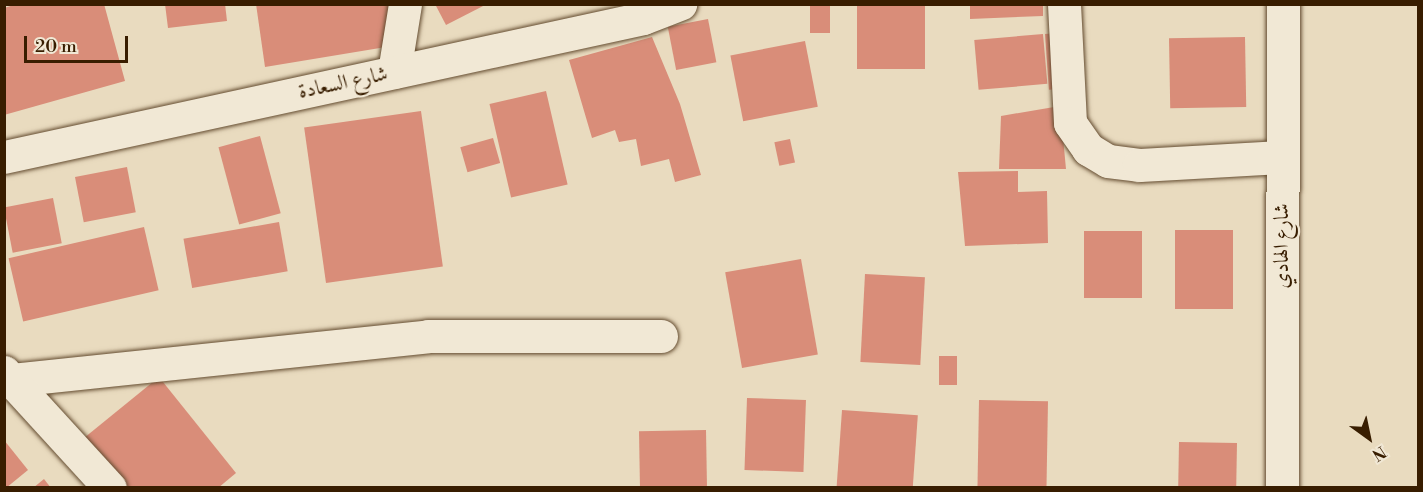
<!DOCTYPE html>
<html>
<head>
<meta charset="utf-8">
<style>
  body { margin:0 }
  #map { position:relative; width:1423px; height:492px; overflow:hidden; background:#e9dbbf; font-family:"Libre Bodoni",Amiri,serif }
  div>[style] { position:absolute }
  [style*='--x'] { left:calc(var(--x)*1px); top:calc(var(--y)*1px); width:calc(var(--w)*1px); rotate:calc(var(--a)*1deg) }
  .building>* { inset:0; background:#d98d79; transform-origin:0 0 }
  .roads { filter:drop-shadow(0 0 2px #644c30) drop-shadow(0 0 2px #644c30) }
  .street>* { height:33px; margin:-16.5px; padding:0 16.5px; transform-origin:16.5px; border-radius:16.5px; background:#f1e8d5 }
  .secondary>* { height:33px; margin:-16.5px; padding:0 16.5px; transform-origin:16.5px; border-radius:16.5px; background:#f1e8d5 }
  span { translate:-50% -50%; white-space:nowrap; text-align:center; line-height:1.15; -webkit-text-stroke:4.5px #f1e8d5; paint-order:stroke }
  .street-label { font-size:21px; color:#381d00 }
  .frame { position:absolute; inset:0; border:6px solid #381d00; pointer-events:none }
  .north { position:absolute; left:1339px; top:408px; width:60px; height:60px; -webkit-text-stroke:4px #f1e8d5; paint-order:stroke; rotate:147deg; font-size:16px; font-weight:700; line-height:24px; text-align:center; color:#381d00 }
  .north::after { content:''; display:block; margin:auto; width:21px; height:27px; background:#381d00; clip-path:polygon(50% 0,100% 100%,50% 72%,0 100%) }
  .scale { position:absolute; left:24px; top:36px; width:104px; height:27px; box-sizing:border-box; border:3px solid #381d00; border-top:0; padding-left:8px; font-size:18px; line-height:21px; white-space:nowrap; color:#381d00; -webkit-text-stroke:4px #f1e8d5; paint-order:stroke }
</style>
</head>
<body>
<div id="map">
  <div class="building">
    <div style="clip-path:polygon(17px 4px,104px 4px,125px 81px,4px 115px,4px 8px)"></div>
    <div style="clip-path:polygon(165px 4px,225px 4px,227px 21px,168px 28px)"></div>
    <div style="clip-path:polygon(256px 4px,391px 4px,398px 45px,265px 67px)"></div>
    <div style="clip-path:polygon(435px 4px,487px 4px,446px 25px)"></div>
    <div style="left:810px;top:4px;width:20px;height:29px"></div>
    <div style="left:857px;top:4px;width:68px;height:65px"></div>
    <div style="clip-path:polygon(970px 4px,1043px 4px,1043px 16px,970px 19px)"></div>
    <div style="left:708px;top:19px;width:44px;height:41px;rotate:79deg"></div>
    <div style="left:1059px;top:33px;width:56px;height:14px;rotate:86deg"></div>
    <div style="left:1043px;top:34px;width:50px;height:69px;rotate:85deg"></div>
    <div style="clip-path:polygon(652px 37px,680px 104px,701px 175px,675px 182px,669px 159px,641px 166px,636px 139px,619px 142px,615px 130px,592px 138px,569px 60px)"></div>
    <div style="left:1245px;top:37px;width:70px;height:76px;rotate:89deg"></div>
    <div style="left:805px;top:41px;width:67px;height:76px;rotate:79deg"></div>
    <div style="left:546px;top:91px;width:96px;height:58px;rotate:77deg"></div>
    <div style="clip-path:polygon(1060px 106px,1066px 169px,999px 169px,1001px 116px)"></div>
    <div style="left:421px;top:111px;width:157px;height:118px;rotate:82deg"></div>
    <div style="left:260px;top:136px;width:80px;height:43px;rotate:75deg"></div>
    <div style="left:493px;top:138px;width:26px;height:34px;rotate:74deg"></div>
    <div style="left:790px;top:139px;width:24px;height:16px;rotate:78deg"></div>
    <div style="left:127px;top:167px;width:46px;height:53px;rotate:79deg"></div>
    <div style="clip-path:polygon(1018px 171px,1018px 192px,1047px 191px,1048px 243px,965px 246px,958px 172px)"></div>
    <div style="left:53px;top:198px;width:46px;height:50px;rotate:79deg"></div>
    <div style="left:279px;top:222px;width:50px;height:97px;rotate:80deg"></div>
    <div style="left:144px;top:227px;width:65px;height:139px;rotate:77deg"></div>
    <div style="left:1175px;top:230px;width:58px;height:79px"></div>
    <div style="left:1084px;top:231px;width:58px;height:67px"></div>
    <div style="left:801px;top:259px;width:97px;height:77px;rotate:80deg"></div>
    <div style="left:865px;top:274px;width:60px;height:88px;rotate:3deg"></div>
    <div style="left:939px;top:356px;width:18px;height:29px"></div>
    <div style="clip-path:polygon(159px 377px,236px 473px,218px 488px,124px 488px,84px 438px)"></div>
    <div style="left:747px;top:398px;width:59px;height:72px;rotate:2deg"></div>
    <div style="left:979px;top:400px;width:69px;height:88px;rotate:1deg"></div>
    <div style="left:842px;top:410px;width:76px;height:78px;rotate:4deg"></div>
    <div style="left:706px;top:430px;width:58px;height:67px;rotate:89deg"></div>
    <div style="clip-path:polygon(4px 440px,28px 470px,6px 488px,4px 488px)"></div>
    <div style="left:1179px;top:442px;width:58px;height:46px;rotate:1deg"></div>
    <div style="clip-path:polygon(44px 479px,51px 488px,33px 488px)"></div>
  </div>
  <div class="roads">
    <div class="street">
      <div style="--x:1064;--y:4;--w:119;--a:87.1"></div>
      <div style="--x:1070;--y:123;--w:32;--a:55"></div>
      <div style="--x:1088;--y:149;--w:23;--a:31"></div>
      <div style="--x:1108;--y:161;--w:31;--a:7"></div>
      <div style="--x:1139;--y:165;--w:143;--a:-3.2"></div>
      <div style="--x:394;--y:72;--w:69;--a:-80.8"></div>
      <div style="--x:4;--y:157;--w:654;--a:-12.27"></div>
      <div style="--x:643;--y:18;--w:40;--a:-21"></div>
      <div style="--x:12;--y:380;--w:418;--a:-6"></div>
      <div style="--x:428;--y:336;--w:233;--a:0"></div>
      <div style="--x:1282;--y:488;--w:484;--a:-89.9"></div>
    </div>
    <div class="secondary">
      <div style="--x:4;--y:372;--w:157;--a:47.6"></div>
    </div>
  </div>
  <div class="street-label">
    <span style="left:343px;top:83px;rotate:-12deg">شارع السعادة</span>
    <span style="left:1282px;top:246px;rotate:-90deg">شارع الهادي</span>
  </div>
  <div class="frame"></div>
  <div class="north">N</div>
  <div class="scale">20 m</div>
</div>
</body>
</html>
